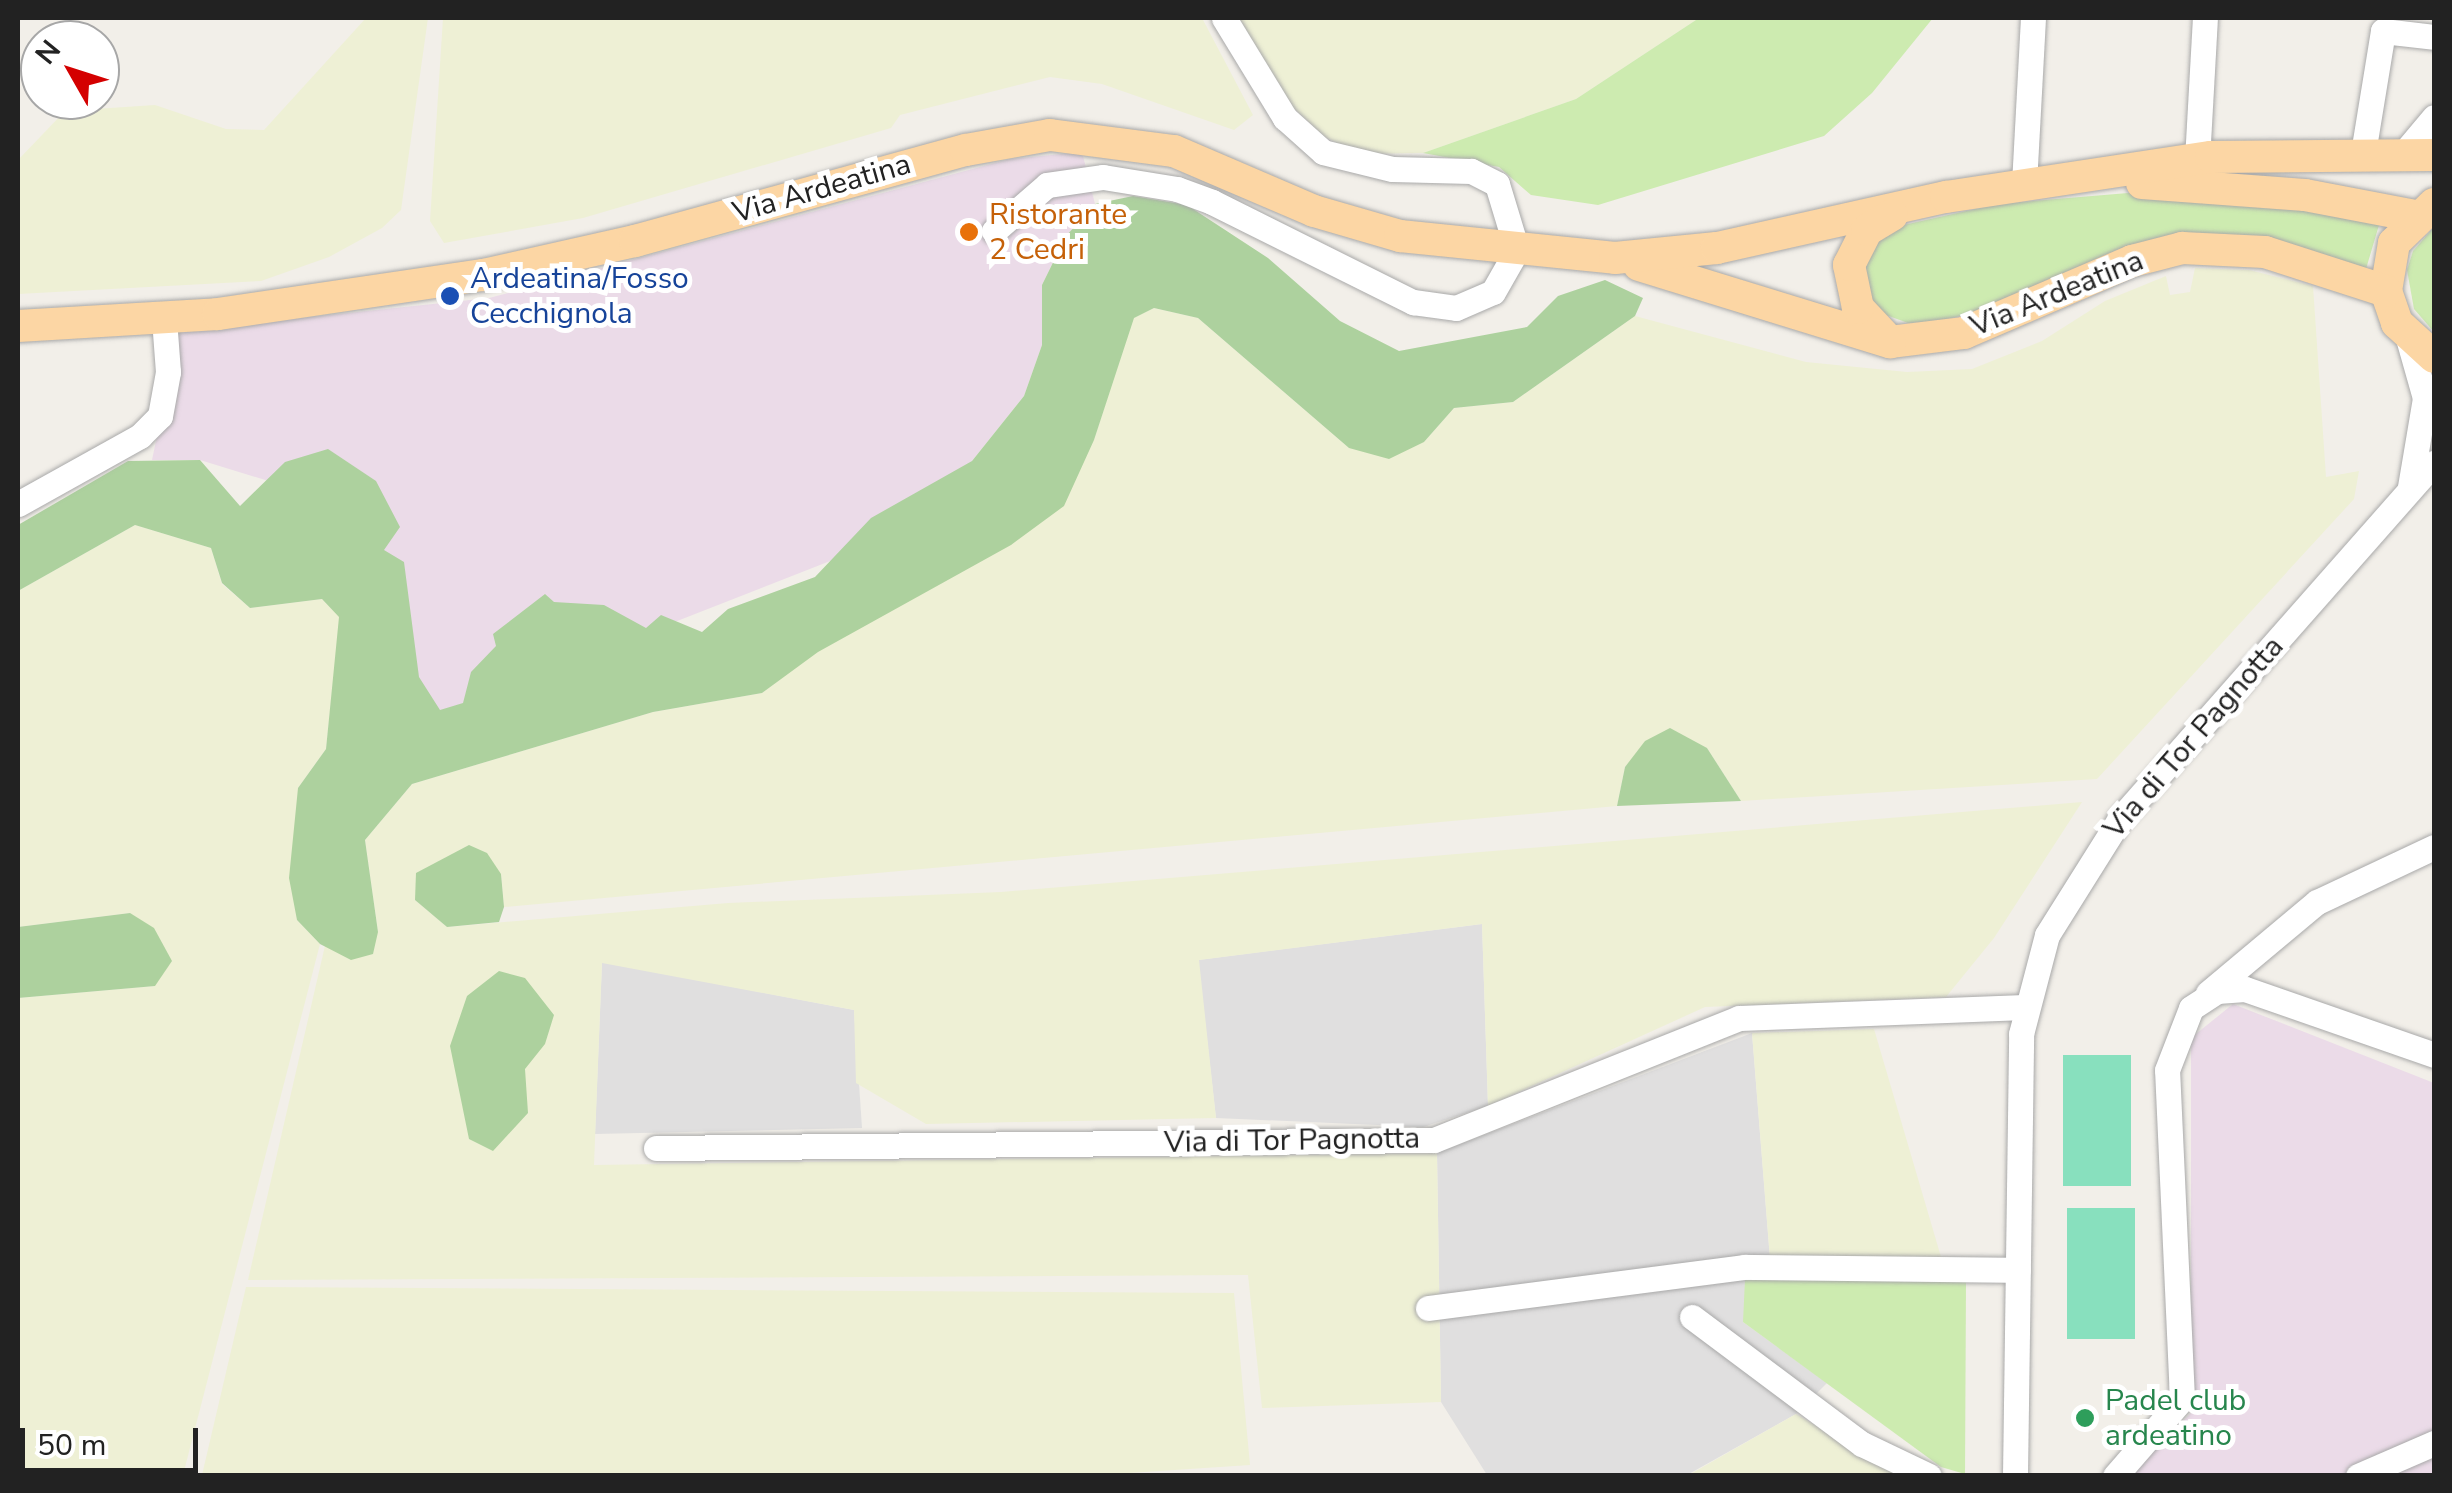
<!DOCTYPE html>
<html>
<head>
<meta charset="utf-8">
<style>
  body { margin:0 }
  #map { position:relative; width:2452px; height:1493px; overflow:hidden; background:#f2efe9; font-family:"Nunito Sans",sans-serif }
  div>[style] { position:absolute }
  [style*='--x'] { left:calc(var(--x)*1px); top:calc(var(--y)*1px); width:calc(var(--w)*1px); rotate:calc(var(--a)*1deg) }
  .residential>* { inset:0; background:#e0dfdf }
  .industrial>* { inset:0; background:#ebdbe8 }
  .farmland>* { inset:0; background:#eef0d5 }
  .grass>* { inset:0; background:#cdebb0 }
  .forest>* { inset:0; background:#add19e }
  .pitch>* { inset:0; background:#88e0be; transform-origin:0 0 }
  .roads { filter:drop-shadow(0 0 2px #a9a9a9) drop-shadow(0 0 2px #a9a9a9) }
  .minor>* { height:25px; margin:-12.5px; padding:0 12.5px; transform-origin:12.5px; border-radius:12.5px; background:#fff }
  .major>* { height:32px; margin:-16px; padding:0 16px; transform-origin:16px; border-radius:16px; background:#fcd6a4 }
  .dots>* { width:28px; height:28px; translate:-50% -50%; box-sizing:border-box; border:5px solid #fff; border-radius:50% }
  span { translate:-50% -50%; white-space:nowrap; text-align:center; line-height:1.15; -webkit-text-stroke:10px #fff; paint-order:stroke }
  .street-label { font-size:30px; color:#222 }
  .food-label { font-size:30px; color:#c56008 }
  .left { translate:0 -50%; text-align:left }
  .transit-label { font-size:30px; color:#164399 }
  .leisure-label { font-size:30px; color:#27864d }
  .frame { position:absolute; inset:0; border:20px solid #222; pointer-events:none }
  .north { position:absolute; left:20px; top:20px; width:100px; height:100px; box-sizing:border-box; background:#fff; border:2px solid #a7a7a7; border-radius:50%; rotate:309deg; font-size:28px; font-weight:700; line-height:40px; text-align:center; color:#222 }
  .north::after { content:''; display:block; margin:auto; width:35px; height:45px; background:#d40000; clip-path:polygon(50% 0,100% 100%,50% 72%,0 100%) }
  .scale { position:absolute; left:20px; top:1428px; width:178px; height:45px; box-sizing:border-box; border:5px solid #222; border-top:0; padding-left:12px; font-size:30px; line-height:35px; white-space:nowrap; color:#222; -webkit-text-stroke:8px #fff; paint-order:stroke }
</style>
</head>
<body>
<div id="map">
  <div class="residential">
    <div style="clip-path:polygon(1482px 924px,1488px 1106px,1423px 1127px,1216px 1118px,1198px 960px)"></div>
    <div style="clip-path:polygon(602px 962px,854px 1010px,862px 1128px,595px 1134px)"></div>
    <div style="clip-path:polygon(1752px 1033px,1770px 1259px,1743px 1322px,1827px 1383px,1796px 1414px,1687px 1475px,1487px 1475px,1441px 1402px,1437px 1153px)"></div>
  </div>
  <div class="industrial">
    <div style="clip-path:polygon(1082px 152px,1095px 204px,1066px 236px,1042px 285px,1042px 345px,1024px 396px,972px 461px,960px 510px,412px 725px,350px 506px,200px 460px,152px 460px,179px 331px,489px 298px,1010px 159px)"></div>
    <div style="clip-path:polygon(2233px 1004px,2434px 1083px,2434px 1475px,2126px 1476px,2191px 1413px,2191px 1038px)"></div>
  </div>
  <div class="farmland">
    <div style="clip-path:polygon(366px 18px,428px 18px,401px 210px,382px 228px,329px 257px,261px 281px,18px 294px,18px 160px,65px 111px,155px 105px,226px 129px,264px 130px)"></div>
    <div style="clip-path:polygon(443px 18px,1202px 18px,1253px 115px,1234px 130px,1102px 84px,1050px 77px,900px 115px,891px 128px,583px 218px,444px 243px,430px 221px)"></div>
    <div style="clip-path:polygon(1239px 18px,1699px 18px,1576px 99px,1423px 153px,1361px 154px,1325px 137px,1287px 102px)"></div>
    <div style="clip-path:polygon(2195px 268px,2249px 270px,2313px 286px,2326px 477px,2359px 471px,2354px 499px,2097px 779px,1741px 801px,1707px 748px,1625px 766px,1617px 806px,504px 907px,501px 874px,415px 900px,447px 927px,728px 903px,1001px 892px,2082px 802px,1994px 938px,1946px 997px,1705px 1007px,1488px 1106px,1482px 924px,1199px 960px,1216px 1118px,926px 1124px,856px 1083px,854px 1010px,602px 963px,594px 1165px,1437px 1153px,1441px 1402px,1262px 1408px,1248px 1275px,248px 1280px,327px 937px,378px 932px,365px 840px,412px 784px,653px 712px,762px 693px,1094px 440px,1133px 318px,1154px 308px,1198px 318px,1349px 448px,1424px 442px,1454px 408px,1513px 402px,1635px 316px,1806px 362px,1907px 372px,1972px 369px,2042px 341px,2105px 301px,2166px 276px,2170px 295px,2190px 292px)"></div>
    <div style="clip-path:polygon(135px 525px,211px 548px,222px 584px,250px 608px,322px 599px,340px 617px,326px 749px,298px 788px,297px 920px,320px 944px,183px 1475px,18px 1475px,18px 998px,155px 986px,130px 913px,18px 927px,18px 591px)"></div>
    <div style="clip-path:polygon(1874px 1029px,1941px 1257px,1770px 1259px,1752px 1033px)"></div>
    <div style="clip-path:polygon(246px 1287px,1234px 1293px,1250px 1465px,1084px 1476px,202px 1475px)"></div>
    <div style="clip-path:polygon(1796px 1414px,1899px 1475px,1687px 1476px)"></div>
  </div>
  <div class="grass">
    <div style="clip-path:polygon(1699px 18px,1933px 18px,1872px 93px,1824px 136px,1598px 205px,1531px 195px,1499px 167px,1423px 153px,1576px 99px)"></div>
    <div style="clip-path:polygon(2128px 193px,2238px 198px,2379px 225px,2366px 269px,2267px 239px,1936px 322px,1908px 323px,1875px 311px,1857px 270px,1888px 230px,1908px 224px,1998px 204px)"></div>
    <div style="clip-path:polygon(2434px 227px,2434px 332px,2414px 309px,2407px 270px,2413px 251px)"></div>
    <div style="clip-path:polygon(1745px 1279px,1966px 1282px,1965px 1474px,1941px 1467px,1743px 1322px)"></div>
  </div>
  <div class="forest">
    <div style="clip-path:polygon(1133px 196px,1187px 205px,1268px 258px,1340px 321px,1399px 351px,1527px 327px,1558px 296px,1605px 280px,1643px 298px,1635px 316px,1513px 402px,1454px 408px,1424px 442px,1389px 459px,1349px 448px,1198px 318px,1154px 308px,1134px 318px,1094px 440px,1064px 506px,1011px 545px,818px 652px,762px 693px,653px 712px,412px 784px,365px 840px,378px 932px,373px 954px,351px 960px,320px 944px,297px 920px,289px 878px,298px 788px,326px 749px,339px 617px,322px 599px,250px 608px,222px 583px,211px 548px,135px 525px,18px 591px,18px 525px,128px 461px,200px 460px,240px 506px,285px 462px,328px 449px,376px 481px,400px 527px,384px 550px,404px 562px,419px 677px,440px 710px,463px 703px,471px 672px,496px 646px,493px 634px,545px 594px,554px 602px,604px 605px,646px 628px,661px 615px,702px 632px,728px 609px,815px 577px,871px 518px,972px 461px,1024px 396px,1042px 345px,1042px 285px,1066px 236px,1095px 204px)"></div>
    <div style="clip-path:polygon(1670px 728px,1707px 748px,1741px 801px,1617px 806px,1625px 767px,1645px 741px)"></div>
    <div style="clip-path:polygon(469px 845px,487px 853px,501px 874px,504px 907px,499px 922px,447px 927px,415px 900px,416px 873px)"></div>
    <div style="clip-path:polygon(130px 913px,154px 928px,172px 961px,155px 986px,18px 998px,18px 927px)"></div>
    <div style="clip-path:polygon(499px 971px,525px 978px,554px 1015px,545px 1044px,525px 1069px,528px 1113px,493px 1151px,469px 1139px,450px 1046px,467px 996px)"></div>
  </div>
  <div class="pitch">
    <div style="left:2131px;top:1055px;width:131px;height:68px;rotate:90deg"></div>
    <div style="left:2135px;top:1208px;width:131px;height:68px;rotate:90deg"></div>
  </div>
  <div class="roads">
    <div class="minor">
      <div style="--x:2363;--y:153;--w:124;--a:-80.7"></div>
      <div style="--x:2383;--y:31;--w:51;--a:6.7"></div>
      <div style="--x:2403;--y:154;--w:48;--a:-50"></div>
      <div style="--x:2197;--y:160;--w:142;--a:-86.8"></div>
      <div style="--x:2024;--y:184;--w:166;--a:-86.9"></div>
      <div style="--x:994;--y:231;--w:70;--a:-41"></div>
      <div style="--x:1047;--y:185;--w:57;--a:-8.1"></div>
      <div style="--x:1103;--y:177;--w:75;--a:9.2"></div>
      <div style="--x:1177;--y:189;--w:37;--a:20"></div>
      <div style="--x:1212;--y:202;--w:225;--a:26.5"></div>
      <div style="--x:1413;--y:302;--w:43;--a:7.9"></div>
      <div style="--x:1456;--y:308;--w:40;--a:-23.4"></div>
      <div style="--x:1493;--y:292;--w:48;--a:-60.3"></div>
      <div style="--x:1517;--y:250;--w:69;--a:-106.9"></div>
      <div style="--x:1497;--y:184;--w:29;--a:-153"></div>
      <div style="--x:1471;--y:171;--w:79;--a:-178.5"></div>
      <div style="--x:1392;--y:169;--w:71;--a:-166.2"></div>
      <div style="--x:1323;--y:152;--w:51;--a:-138.2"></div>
      <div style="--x:1285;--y:118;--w:117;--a:-121.4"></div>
      <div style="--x:2408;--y:338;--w:62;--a:74.2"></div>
      <div style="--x:2425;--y:398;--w:90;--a:99.6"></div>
      <div style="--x:18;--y:504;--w:140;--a:-29.1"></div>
      <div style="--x:140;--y:436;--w:28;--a:-45"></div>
      <div style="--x:160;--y:416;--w:45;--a:-79.7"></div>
      <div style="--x:168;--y:372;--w:53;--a:-94.3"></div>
      <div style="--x:2208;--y:993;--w:142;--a:-39.9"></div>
      <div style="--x:2317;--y:902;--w:129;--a:-25.2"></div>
      <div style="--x:656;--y:1148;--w:778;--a:-0.59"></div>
      <div style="--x:1434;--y:1140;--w:328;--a:-21.8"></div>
      <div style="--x:1739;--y:1018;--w:286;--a:-2.2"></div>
      <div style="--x:1428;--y:1308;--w:319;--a:-7.4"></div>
      <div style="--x:1744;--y:1267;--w:274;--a:0.6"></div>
      <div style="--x:1692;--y:1317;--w:212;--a:36.8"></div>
      <div style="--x:1862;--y:1444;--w:74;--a:25.5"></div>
      <div style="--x:2015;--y:1476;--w:442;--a:-89.2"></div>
      <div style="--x:2021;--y:1034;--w:102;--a:-75.3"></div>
      <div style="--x:2047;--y:935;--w:136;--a:-57.9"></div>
      <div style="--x:2119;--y:820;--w:476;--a:-48.6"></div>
      <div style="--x:2115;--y:1476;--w:102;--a:-49"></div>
      <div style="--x:2182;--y:1399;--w:329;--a:-92.6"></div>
      <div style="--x:2167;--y:1070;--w:66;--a:-68.8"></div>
      <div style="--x:2191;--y:1008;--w:31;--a:-33"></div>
      <div style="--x:2217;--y:991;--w:28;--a:-4"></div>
      <div style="--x:2245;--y:989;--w:200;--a:19.2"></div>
      <div style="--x:2358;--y:1476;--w:83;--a:-23.5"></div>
    </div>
    <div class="major">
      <div style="--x:2142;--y:183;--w:163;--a:4.2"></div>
      <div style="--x:2305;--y:195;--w:112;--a:10.8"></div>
      <div style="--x:2434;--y:204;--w:56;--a:135.7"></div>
      <div style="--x:2394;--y:243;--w:49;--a:99.5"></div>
      <div style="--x:2386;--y:291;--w:34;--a:71"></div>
      <div style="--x:2397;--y:323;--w:50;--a:42.6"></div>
      <div style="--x:1639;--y:265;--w:263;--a:17.1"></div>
      <div style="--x:1890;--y:342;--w:75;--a:-6.9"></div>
      <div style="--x:1964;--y:333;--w:183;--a:-23.2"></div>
      <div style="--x:2132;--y:261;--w:52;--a:-14.6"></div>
      <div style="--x:2182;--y:248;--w:83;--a:2.8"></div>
      <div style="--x:2265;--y:252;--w:127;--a:17.9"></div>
      <div style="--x:18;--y:326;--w:200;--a:-3.4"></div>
      <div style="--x:218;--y:314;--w:268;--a:-8.4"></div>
      <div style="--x:483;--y:275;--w:156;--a:-12.6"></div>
      <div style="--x:635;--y:241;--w:343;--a:-15.4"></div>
      <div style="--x:966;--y:150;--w:85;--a:-10.1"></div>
      <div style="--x:1050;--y:135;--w:125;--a:7.4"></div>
      <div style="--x:1174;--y:151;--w:152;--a:23.2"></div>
      <div style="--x:1314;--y:211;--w:90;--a:16.2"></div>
      <div style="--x:1400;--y:236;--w:216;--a:5.8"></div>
      <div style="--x:1615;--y:258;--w:102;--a:-5.6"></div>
      <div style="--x:1717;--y:248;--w:235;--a:-12.6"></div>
      <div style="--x:1946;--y:197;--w:268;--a:-8.6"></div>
      <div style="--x:2211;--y:157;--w:223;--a:-0.5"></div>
      <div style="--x:1890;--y:342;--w:47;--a:-133.3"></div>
      <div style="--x:1858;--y:308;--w:44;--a:-101.8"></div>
      <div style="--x:1849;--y:265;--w:39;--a:-63"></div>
      <div style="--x:1867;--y:230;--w:29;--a:-31"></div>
    </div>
  </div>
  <div class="dots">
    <div style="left:969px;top:232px;background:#e8710a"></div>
    <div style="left:450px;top:296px;background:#1a4fb4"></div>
    <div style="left:2085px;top:1418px;background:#2e9e5b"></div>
  </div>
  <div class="street-label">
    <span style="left:822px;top:189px;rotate:-16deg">Via Ardeatina</span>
    <span style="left:2057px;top:294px;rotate:-22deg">Via Ardeatina</span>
    <span style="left:2194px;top:738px;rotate:-49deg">Via di Tor Pagnotta</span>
    <span style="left:1292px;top:1141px;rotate:-1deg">Via di Tor Pagnotta</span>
  </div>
  <div class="food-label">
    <span class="left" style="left:989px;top:232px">Ristorante<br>2 Cedri</span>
  </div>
  <div class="transit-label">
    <span class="left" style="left:470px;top:296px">Ardeatina/Fosso<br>Cecchignola</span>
  </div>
  <div class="leisure-label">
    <span class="left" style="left:2105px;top:1418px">Padel club<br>ardeatino</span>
  </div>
  <div class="frame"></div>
  <div class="north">N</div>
  <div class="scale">50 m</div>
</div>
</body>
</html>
